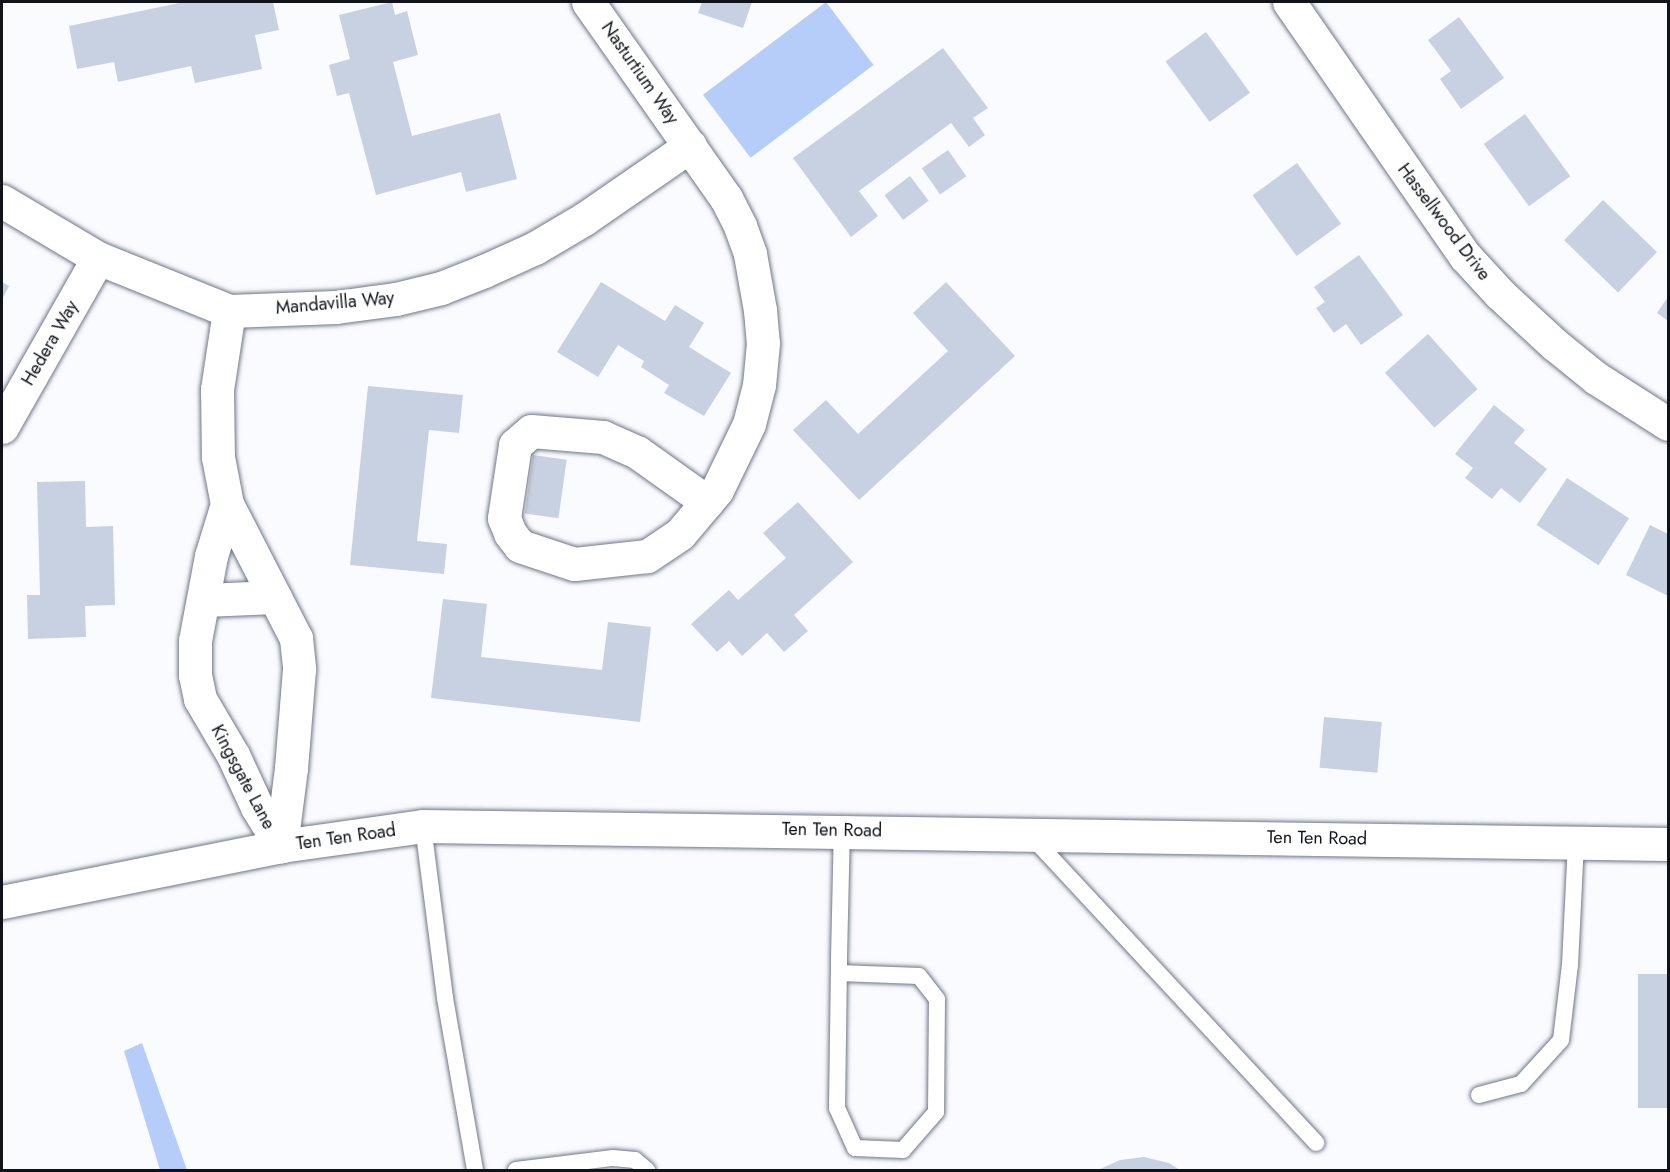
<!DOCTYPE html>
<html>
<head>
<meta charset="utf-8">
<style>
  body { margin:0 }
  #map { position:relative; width:1670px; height:1172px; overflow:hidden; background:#fafbff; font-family:Jost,sans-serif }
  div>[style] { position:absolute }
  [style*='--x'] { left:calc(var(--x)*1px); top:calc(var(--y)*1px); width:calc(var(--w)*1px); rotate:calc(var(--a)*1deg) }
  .green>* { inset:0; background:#b7cdf9; transform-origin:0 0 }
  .building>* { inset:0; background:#c8d1e1; transform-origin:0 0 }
  .roads { filter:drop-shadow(0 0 2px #6f7786) drop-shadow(0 0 2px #6f7786) }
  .lane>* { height:16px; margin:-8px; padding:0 8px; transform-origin:8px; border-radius:8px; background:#fff }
  .street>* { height:33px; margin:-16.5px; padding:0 16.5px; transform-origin:16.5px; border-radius:16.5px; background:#fff }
  .secondary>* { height:33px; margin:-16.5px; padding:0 16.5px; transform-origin:16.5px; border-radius:16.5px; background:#fff }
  span { translate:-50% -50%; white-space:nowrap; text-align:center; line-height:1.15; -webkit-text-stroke:6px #fff; paint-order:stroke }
  .street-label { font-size:18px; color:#101319 }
  .frame { position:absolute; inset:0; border:3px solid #101319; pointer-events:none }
</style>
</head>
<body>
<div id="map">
  <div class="green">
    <div style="left:826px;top:2px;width:79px;height:154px;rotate:53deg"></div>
    <div style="clip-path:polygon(142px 1043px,187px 1170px,160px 1170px,124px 1051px)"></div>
  </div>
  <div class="building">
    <div style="clip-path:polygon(184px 2px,273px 2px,279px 30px,255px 35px,262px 69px,195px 83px,191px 66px,118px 82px,114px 62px,77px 69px,69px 26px)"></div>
    <div style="clip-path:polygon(392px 2px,395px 15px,407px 11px,418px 55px,393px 62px,412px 136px,500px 113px,517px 179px,466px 192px,461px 172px,376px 195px,349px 93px,337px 96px,329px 65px,350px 59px,339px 15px)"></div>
    <div style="clip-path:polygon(702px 2px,752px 2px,743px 28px,698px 13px)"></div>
    <div style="clip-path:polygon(1459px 17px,1504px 78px,1461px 109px,1440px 79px,1451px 71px,1428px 40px)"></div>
    <div style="left:1206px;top:32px;width:75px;height:50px;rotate:54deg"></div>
    <div style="clip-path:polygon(943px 48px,988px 108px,973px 118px,985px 135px,969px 147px,951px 123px,859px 191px,878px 216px,851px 237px,793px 158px)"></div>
    <div style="left:1525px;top:114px;width:77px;height:51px;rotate:54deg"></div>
    <div style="left:948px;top:150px;width:32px;height:32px;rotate:55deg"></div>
    <div style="left:1297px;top:163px;width:75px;height:55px;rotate:54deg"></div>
    <div style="left:910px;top:176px;width:31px;height:32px;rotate:53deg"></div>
    <div style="left:1603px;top:200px;width:75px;height:56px;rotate:44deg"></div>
    <div style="clip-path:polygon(1359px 255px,1403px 315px,1361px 345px,1346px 324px,1334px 333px,1316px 308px,1325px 302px,1314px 287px)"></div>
    <div style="clip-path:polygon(2px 282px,9px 286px,2px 300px)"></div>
    <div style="clip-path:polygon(601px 282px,665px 321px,675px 305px,704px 323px,689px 347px,731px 373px,704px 416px,664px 393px,669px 385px,641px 367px,644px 361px,618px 345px,598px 377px,557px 352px)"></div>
    <div style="clip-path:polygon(946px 282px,1015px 356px,859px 500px,793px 430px,826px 400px,858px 434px,948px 351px,913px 313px)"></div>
    <div style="clip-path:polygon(1668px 297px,1668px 321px,1657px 313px)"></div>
    <div style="left:1428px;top:334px;width:74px;height:58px;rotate:48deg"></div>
    <div style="clip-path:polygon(368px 386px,463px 395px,459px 433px,429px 430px,417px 541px,447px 544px,444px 574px,350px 565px)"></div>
    <div style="clip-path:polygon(1494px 405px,1525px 430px,1514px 443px,1547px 469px,1520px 503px,1501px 488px,1492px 499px,1465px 478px,1473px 468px,1455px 454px)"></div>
    <div style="left:533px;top:455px;width:34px;height:59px;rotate:8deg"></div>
    <div style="left:1567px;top:478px;width:74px;height:56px;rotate:33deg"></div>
    <div style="clip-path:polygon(85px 481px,86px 527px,113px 526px,115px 605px,85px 606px,86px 637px,28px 639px,27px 595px,40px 595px,37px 482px)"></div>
    <div style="clip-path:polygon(798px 502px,853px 562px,794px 615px,808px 631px,784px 652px,767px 633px,742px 656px,729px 641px,717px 652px,691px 624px,729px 590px,738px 600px,786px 558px,763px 533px)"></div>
    <div style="clip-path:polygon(1650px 525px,1668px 534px,1668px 596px,1626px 575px)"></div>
    <div style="clip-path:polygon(443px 599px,487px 604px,481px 657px,602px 670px,608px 622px,651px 627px,640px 722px,431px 698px)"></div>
    <div style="left:1324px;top:717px;width:58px;height:51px;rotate:5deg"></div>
    <div style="left:1638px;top:974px;width:30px;height:134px"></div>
    <div style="clip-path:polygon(1144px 1157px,1169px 1163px,1180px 1170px,1098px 1170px,1120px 1160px)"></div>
  </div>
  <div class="roads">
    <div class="lane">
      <div style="--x:423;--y:826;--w:173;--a:82.7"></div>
      <div style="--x:445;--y:998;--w:175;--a:80.1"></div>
      <div style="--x:1031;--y:836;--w:419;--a:47.1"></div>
      <div style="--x:839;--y:973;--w:80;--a:2.1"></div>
      <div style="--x:919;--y:976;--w:29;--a:52"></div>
      <div style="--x:937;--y:999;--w:113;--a:90.5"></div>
      <div style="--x:936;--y:1112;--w:50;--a:131"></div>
      <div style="--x:903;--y:1150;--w:48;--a:-177.6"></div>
      <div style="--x:855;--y:1148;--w:44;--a:-114.2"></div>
      <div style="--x:837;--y:1108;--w:135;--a:-89.2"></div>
      <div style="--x:839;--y:973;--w:15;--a:-90"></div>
      <div style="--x:839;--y:958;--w:128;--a:-88.7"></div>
      <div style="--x:1479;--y:1095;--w:43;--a:-14.7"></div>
      <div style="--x:1521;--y:1084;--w:59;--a:-47.7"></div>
      <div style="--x:1561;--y:1040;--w:76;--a:-83.2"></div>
      <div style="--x:1570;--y:965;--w:123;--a:-87.2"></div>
      <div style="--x:516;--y:1170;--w:98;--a:-7.1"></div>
      <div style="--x:613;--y:1158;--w:22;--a:5"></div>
      <div style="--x:635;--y:1160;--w:16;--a:40"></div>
    </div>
    <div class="street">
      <div style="--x:588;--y:2;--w:240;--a:54.9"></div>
      <div style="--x:726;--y:198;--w:31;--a:63"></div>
      <div style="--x:740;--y:226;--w:30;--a:70"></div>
      <div style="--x:750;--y:254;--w:57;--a:79.9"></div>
      <div style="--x:760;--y:310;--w:33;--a:85"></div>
      <div style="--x:763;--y:343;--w:42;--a:95.4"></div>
      <div style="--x:759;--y:385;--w:40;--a:104.4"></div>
      <div style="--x:749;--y:424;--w:73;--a:115.9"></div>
      <div style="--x:717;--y:490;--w:57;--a:130.1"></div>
      <div style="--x:680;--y:534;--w:40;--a:146"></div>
      <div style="--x:647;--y:556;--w:73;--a:173.7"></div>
      <div style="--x:574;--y:564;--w:57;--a:-161.6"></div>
      <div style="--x:520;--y:546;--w:16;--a:-128"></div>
      <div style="--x:510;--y:533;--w:16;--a:-112"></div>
      <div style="--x:504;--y:518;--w:74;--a:-81.4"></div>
      <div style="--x:515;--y:445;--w:21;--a:-41"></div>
      <div style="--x:531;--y:431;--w:72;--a:4.8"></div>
      <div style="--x:603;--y:437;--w:37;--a:24"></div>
      <div style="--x:637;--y:452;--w:86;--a:35.5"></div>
      <div style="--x:1289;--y:2;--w:309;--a:55.3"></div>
      <div style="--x:1465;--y:256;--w:52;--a:47.4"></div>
      <div style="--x:1500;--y:294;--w:74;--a:42.8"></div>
      <div style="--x:1554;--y:344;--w:54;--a:39"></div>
      <div style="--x:1596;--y:378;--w:85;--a:32.6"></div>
      <div style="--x:2;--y:201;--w:112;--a:30.7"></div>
      <div style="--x:98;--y:258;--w:141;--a:22"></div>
      <div style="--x:229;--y:311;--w:107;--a:-2.1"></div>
      <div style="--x:336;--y:307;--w:61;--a:-7.6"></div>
      <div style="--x:396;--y:299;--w:46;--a:-13.7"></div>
      <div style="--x:441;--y:288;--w:46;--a:-21.6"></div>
      <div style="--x:484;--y:271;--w:56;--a:-24.3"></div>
      <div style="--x:535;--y:248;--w:57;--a:-30.6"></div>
      <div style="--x:584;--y:219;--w:129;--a:-34.6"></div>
      <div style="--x:229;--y:311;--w:79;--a:98.7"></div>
      <div style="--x:217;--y:389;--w:68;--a:89.2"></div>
      <div style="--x:218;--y:457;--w:48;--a:79.2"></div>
      <div style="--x:227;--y:504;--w:151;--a:62.8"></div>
      <div style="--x:296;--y:638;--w:31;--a:84"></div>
      <div style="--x:299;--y:669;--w:99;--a:94.6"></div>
      <div style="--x:291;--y:768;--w:79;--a:97.3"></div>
      <div style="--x:2;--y:427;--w:194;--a:-60.4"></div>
      <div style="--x:227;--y:504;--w:54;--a:107.1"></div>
      <div style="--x:211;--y:556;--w:86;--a:100.7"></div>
      <div style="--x:195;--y:641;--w:34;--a:90"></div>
      <div style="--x:195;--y:675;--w:25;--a:78"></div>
      <div style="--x:200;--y:699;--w:65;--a:59.5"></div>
      <div style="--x:233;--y:755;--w:57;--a:65.2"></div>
      <div style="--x:257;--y:807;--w:46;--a:58.4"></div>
      <div style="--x:204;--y:600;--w:71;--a:-2.4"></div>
    </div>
    <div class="secondary">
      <div style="--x:2;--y:902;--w:285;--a:-11.3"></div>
      <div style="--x:281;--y:846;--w:143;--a:-8"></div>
      <div style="--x:423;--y:826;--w:1245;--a:0.83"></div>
    </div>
  </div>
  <div class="street-label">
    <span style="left:640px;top:73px;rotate:55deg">Nasturtium Way</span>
    <span style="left:1444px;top:222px;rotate:53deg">Hassellwood Drive</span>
    <span style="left:335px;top:303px;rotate:-5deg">Mandavilla Way</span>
    <span style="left:50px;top:343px;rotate:-60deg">Hedera Way</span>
    <span style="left:243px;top:777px;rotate:62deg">Kingsgate Lane</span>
    <span style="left:832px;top:830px;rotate:1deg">Ten Ten Road</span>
    <span style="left:346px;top:837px;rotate:-8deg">Ten Ten Road</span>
    <span style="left:1317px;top:838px;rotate:1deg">Ten Ten Road</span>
  </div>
  <div class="frame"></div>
</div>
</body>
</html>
